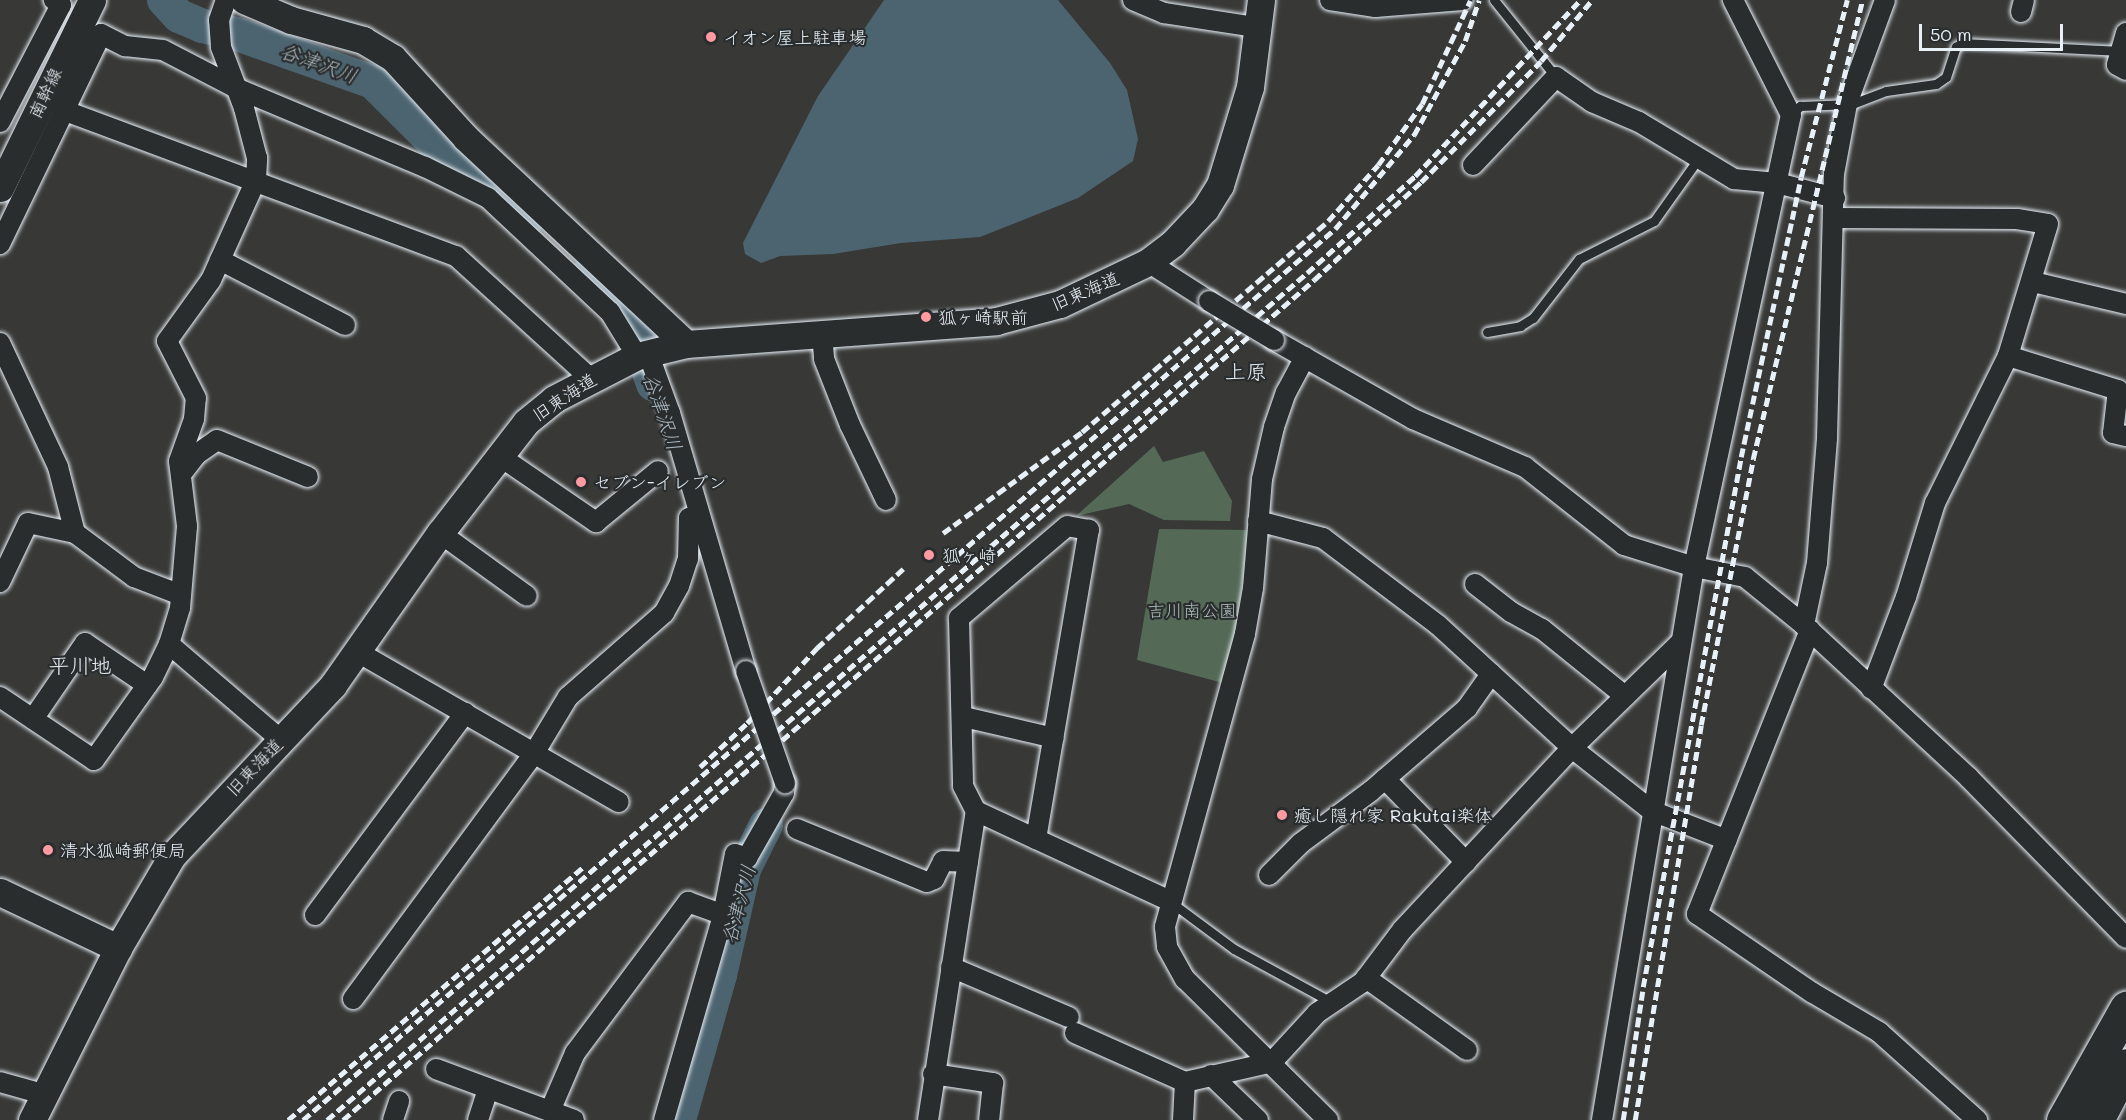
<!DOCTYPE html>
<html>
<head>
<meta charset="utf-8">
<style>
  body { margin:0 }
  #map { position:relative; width:2126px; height:1120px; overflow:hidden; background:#383836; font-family:Mali,"Klee One",sans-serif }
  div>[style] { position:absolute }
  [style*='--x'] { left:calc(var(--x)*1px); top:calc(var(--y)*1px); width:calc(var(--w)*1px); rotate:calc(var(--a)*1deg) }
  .green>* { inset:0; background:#546a56 }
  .water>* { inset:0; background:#4c6470 }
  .river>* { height:34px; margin:-17px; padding:0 17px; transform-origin:17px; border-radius:17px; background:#4c6470 }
  .roads { filter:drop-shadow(0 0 2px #e8f1f8) drop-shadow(0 0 2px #e8f1f8) }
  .lane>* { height:9px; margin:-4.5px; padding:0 4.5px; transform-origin:4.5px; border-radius:4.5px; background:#2a2d2e }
  .street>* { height:20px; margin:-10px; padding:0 10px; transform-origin:10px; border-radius:10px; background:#2a2d2e }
  .secondary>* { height:27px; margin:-13.5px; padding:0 13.5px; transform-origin:13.5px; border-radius:13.5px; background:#2a2d2e }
  .highway>* { height:33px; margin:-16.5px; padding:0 16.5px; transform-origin:16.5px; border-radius:16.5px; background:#2a2d2e }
  .rail>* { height:4.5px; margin-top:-2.25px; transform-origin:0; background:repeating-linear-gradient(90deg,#e8f1f8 0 9px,transparent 0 13.5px) }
  .bridges { filter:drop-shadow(0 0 2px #e8f1f8) drop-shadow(0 0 2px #e8f1f8) }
  .street-bridge>* { height:20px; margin:-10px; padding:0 10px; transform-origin:10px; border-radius:10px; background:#2a2d2e }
  .dots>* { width:16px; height:16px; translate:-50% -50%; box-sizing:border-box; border:3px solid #2a2d2e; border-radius:50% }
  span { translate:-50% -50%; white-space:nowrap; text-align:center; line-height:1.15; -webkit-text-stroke:4.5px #2a2d2e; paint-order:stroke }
  .poi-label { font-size:18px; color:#e8f1f8 }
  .left { translate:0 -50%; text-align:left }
  .street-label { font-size:18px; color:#e8f1f8 }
  .park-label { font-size:18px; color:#adbbb7 }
  .water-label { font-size:20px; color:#aab9c2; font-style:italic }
  .quarter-label { font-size:21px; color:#e8f1f8 }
  .scale { position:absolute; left:1919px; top:24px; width:144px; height:27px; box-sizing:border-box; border:3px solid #e8f1f8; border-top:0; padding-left:8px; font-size:18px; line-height:21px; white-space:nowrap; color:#e8f1f8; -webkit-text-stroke:4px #2a2d2e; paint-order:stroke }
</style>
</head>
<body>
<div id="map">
  <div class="green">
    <div style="clip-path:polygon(1154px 446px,1163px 462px,1204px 451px,1232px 501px,1230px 521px,1164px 520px,1129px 504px,1076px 516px)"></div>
    <div style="clip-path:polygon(1159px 529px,1250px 530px,1236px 627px,1223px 683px,1137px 660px)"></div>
  </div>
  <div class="water">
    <div style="clip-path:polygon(884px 0,1058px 0,1110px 63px,1127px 90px,1138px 139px,1133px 161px,1078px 198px,980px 237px,901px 243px,833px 254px,780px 256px,761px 263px,745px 254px,743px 243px,818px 96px)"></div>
  </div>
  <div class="river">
    <div style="--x:164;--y:0;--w:22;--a:47"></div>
    <div style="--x:179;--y:16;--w:25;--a:23"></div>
    <div style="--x:202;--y:26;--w:39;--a:13"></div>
    <div style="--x:240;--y:35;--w:141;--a:19.5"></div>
    <div style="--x:373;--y:82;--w:92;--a:45"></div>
    <div style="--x:438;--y:147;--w:51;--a:36.2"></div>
    <div style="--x:479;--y:177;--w:65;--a:43.8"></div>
    <div style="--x:585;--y:277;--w:50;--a:43.4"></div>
    <div style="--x:621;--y:311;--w:31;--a:59"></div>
    <div style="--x:637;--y:338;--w:49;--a:70.8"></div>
    <div style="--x:679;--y:1120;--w:151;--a:-74.2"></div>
    <div style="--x:720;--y:975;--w:109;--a:-77.2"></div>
    <div style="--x:744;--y:869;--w:49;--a:-63.4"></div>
  </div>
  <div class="roads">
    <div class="lane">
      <div style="--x:1494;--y:0;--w:99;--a:51.2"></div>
      <div style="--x:1791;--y:115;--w:13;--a:-45"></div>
      <div style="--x:1800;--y:106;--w:52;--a:-2.2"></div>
      <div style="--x:1852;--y:104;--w:36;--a:-21"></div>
      <div style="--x:1886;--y:91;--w:50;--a:-8"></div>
      <div style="--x:1936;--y:84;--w:12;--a:-35"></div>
      <div style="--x:1946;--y:77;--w:32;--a:-72"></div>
      <div style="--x:1956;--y:47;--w:7;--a:-34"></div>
      <div style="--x:1962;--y:43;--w:159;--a:2.9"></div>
      <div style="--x:1487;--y:332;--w:34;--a:-10"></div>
      <div style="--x:1520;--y:326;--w:15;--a:-32"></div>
      <div style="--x:1533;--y:318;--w:75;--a:-52.1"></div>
      <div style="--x:1579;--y:259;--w:84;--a:-26.9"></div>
      <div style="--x:1654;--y:221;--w:76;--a:-54.6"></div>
      <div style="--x:1172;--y:903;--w:77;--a:36.6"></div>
      <div style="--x:1234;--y:949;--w:113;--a:28.6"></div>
    </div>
    <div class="street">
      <div style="--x:1133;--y:0;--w:34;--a:23"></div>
      <div style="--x:1164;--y:13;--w:93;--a:8.7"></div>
      <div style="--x:1330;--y:0;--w:46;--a:8.8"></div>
      <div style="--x:1375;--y:7;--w:88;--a:-4.5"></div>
      <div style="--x:2021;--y:12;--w:12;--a:-76"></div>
      <div style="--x:2126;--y:33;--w:33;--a:106"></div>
      <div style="--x:2117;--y:65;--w:10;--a:29"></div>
      <div style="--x:63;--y:110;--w:419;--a:20.4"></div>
      <div style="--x:456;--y:256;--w:181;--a:42.3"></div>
      <div style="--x:0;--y:122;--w:132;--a:-62.5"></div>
      <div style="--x:61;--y:5;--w:9;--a:-144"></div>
      <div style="--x:1473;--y:165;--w:121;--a:-46.7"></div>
      <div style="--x:1556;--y:77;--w:44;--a:34.8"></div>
      <div style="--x:1592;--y:102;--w:51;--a:23.1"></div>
      <div style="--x:1639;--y:122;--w:111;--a:31"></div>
      <div style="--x:1734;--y:179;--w:43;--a:5.3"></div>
      <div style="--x:1777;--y:183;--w:60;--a:14.5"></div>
      <div style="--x:1835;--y:218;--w:182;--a:0.3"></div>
      <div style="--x:2017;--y:219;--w:31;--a:9"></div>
      <div style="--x:2048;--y:224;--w:138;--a:106.9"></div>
      <div style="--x:2008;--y:356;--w:164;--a:116.4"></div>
      <div style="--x:1935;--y:503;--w:98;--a:107.1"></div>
      <div style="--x:1906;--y:597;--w:98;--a:110.8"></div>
      <div style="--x:0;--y:244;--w:233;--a:-64.3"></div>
      <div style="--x:101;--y:34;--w:27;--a:27"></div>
      <div style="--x:125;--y:46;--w:38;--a:6"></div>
      <div style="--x:163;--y:50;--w:82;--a:27.5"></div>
      <div style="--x:236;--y:88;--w:205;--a:22.7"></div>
      <div style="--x:425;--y:167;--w:70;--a:26.2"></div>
      <div style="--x:488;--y:198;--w:167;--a:43.1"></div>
      <div style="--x:610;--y:312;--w:52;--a:58.5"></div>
      <div style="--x:220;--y:260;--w:141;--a:27.5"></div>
      <div style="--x:1148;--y:262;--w:72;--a:32.6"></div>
      <div style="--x:2033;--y:282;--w:96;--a:13.3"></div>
      <div style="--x:822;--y:334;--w:25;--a:85"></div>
      <div style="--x:824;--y:359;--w:71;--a:68.5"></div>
      <div style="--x:850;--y:425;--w:83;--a:64.4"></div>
      <div style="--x:1274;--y:340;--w:160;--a:29.6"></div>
      <div style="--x:1413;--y:419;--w:122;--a:23.2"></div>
      <div style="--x:1525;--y:467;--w:126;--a:38.2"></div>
      <div style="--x:1624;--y:545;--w:73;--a:17.4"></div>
      <div style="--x:1694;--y:567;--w:52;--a:11.1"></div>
      <div style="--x:1745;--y:577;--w:76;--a:39.1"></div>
      <div style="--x:1804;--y:625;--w:225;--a:42.8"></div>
      <div style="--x:1969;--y:778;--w:224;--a:45.5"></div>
      <div style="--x:0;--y:343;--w:137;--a:64.9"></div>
      <div style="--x:58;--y:467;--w:68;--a:75.6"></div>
      <div style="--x:75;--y:533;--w:74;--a:36.7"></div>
      <div style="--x:134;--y:577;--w:50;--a:21"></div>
      <div style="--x:648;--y:353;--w:64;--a:69.9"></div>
      <div style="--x:670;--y:413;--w:269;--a:73.6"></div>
      <div style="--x:2008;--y:356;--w:115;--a:17.2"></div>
      <div style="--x:2118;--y:390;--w:43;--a:96.6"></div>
      <div style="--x:2113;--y:433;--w:13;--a:13"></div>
      <div style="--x:1305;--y:357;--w:40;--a:118"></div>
      <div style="--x:1286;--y:392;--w:37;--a:109"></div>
      <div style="--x:1274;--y:427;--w:53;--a:103"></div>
      <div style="--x:1262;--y:479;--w:109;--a:94.7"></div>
      <div style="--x:1253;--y:588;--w:47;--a:99.9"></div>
      <div style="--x:1245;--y:634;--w:304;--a:105.3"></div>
      <div style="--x:1165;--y:927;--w:20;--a:84"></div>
      <div style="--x:1167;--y:947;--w:37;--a:61"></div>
      <div style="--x:1185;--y:979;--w:201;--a:44.6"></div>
      <div style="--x:498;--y:455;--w:119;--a:34.4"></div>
      <div style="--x:596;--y:522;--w:80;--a:-39.4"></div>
      <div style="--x:182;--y:473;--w:24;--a:-52"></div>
      <div style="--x:197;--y:454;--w:24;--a:-35"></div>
      <div style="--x:217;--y:440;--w:98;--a:22.1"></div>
      <div style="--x:1258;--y:521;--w:67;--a:14.7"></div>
      <div style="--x:1323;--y:538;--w:144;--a:37.1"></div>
      <div style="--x:1438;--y:625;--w:182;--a:42.5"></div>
      <div style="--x:1572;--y:748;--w:102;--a:38.2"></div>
      <div style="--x:1652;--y:811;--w:80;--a:21.1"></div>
      <div style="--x:440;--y:533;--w:107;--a:35.9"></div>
      <div style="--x:0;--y:582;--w:65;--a:-64.6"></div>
      <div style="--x:28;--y:523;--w:48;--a:12"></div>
      <div style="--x:1475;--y:584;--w:46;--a:37.9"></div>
      <div style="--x:1511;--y:612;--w:35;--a:29"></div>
      <div style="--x:1542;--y:629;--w:107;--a:38.9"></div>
      <div style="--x:1804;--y:625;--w:63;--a:-78.2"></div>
      <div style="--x:1817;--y:563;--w:125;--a:-85.4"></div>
      <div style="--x:1827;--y:438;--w:264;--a:-88.5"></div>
      <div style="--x:1834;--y:174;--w:71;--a:-79.5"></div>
      <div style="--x:1847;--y:104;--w:111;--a:-69.9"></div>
      <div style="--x:1810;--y:630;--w:306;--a:111.7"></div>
      <div style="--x:1697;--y:914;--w:140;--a:34.3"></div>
      <div style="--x:1813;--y:993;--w:77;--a:30.6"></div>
      <div style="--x:1879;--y:1032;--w:132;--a:41.9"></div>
      <div style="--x:169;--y:644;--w:146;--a:40.6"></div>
      <div style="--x:356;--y:651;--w:303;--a:29.9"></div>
      <div style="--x:0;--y:697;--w:113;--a:33.8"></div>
      <div style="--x:94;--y:760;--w:102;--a:-54.6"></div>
      <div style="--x:153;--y:677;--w:37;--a:-64"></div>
      <div style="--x:169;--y:644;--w:38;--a:-73"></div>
      <div style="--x:180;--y:608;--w:82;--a:-85.1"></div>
      <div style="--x:187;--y:526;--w:65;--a:-97"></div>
      <div style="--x:179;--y:461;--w:45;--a:-70.3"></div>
      <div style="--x:194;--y:419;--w:21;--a:-85"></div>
      <div style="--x:196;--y:398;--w:64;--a:-117"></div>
      <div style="--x:167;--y:341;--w:75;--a:-54.2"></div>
      <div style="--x:211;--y:280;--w:110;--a:-65.8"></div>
      <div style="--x:256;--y:180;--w:22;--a:-87"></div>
      <div style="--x:257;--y:158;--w:52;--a:-104.6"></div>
      <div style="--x:244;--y:108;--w:65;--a:-110.7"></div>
      <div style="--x:221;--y:47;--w:27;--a:-94"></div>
      <div style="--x:219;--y:20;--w:21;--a:-71"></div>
      <div style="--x:964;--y:717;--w:92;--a:13.1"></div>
      <div style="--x:33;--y:719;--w:92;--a:-55.6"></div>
      <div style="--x:85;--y:643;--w:75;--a:34.1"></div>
      <div style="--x:1385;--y:779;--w:116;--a:45.7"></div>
      <div style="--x:797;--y:829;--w:140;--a:22.2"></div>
      <div style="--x:927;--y:882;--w:8;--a:-23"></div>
      <div style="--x:934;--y:879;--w:20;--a:-63"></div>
      <div style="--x:943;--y:861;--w:25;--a:2"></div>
      <div style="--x:1036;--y:839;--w:314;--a:-80.3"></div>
      <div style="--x:1089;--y:530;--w:22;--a:-170"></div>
      <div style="--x:1067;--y:526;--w:142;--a:139.6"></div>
      <div style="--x:959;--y:618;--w:168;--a:88.6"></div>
      <div style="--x:963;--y:786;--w:28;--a:63"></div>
      <div style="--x:976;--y:811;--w:66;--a:25"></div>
      <div style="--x:1036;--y:839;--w:148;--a:24.8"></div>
      <div style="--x:1269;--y:875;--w:45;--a:-45"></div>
      <div style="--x:1301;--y:843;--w:87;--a:-36.6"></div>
      <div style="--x:1371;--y:791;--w:127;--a:-40.8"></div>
      <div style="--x:1467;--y:708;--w:42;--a:-54.8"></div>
      <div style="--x:315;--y:915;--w:252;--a:-53.4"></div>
      <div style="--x:951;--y:967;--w:128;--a:23"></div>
      <div style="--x:1366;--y:978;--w:124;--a:35.5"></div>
      <div style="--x:353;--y:999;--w:303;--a:-53.6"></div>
      <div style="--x:533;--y:755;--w:68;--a:-58.9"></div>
      <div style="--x:568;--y:697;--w:128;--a:-41.2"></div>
      <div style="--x:664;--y:613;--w:31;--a:-61"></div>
      <div style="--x:679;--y:586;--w:28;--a:-72"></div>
      <div style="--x:688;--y:559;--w:41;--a:-88.6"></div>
      <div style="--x:689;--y:518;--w:10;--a:-17"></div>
      <div style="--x:1075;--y:1033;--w:120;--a:24"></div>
      <div style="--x:436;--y:1069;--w:147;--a:20.3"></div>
      <div style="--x:933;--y:1074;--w:61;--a:8.5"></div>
      <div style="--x:993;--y:1083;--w:37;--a:96"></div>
      <div style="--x:1211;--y:1075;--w:65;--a:43.8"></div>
      <div style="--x:0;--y:1082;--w:45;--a:15.6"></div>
      <div style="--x:550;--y:1111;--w:63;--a:-66.7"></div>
      <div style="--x:575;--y:1053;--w:189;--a:-53.2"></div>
      <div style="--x:688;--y:902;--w:37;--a:20"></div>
      <div style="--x:393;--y:1120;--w:20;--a:-72"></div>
      <div style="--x:478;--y:1120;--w:33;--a:-72"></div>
      <div style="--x:664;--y:1120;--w:213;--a:-73.9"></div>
      <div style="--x:723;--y:915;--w:62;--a:-78.9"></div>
      <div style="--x:735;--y:854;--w:13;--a:18"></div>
      <div style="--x:747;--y:858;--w:75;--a:-60.4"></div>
      <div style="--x:784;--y:793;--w:10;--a:-84"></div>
      <div style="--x:928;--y:1120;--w:313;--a:-81.2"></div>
      <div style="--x:1183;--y:1120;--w:38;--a:-87"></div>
      <div style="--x:1185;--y:1082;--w:89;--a:-12.9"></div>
      <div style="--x:1272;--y:1062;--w:67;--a:-47.4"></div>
      <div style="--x:1317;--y:1013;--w:55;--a:-34"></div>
      <div style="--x:1363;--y:982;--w:66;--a:-53"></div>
      <div style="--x:1403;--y:929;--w:248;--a:-47"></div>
      <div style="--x:1572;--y:748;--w:152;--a:-44.2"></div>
      <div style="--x:1602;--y:1120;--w:561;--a:-80.55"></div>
      <div style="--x:1694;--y:567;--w:462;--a:-77.9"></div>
      <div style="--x:1791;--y:115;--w:129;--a:-116.8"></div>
    </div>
    <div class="secondary">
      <div style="--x:244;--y:0;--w:51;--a:23.1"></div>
      <div style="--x:291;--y:20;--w:75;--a:15.5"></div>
      <div style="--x:363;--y:40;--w:35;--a:31"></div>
      <div style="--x:393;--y:58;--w:108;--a:47.6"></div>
      <div style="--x:466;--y:138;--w:301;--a:43.1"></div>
      <div style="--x:0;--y:188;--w:209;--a:-63.9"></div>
      <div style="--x:0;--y:892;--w:131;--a:25.4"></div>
      <div style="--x:32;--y:1120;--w:192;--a:-63.4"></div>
      <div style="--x:118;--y:948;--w:107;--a:-59.6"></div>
      <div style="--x:172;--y:856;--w:235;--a:-46.7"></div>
      <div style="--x:333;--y:685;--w:186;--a:-54.9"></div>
      <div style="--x:440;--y:533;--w:140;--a:-52.2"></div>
      <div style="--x:526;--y:422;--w:36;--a:-39"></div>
      <div style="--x:554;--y:399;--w:93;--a:-27.4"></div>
      <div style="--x:637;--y:356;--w:50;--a:-13.8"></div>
      <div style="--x:686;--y:344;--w:311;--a:-4.2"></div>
      <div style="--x:996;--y:321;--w:66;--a:-14.9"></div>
      <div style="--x:1060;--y:304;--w:98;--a:-25.5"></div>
      <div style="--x:1148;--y:262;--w:31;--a:-37"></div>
      <div style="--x:1173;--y:243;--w:47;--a:-46.7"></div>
      <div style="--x:1205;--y:209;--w:28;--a:-58"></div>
      <div style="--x:1220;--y:185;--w:102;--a:-73"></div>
      <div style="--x:1250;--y:87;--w:88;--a:-82.8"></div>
    </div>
    <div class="highway">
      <div style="--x:2063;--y:1120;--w:129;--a:-60.6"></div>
      <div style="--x:2097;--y:1120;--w:62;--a:-62.2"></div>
    </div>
  </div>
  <div class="rail">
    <div style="--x:943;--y:533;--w:172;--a:-36"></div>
    <div style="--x:1082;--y:432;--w:324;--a:-40.6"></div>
    <div style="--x:1328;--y:221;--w:75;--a:-48.2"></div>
    <div style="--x:1378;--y:165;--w:75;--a:-54.2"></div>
    <div style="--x:1422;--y:104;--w:114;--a:-65"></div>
    <div style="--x:700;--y:767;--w:64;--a:-43.1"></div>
    <div style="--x:747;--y:723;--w:103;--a:-47"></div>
    <div style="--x:817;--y:648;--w:117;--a:-42.6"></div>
    <div style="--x:288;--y:1120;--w:390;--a:-40.6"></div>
    <div style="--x:303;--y:1120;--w:1363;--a:-40.81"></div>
    <div style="--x:1335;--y:229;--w:123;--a:-50"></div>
    <div style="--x:1414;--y:135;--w:107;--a:-61.5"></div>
    <div style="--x:1465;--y:41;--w:43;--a:-71.1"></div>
    <div style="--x:327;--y:1120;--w:1295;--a:-40.84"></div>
    <div style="--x:1307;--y:273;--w:145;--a:-41.9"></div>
    <div style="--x:1415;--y:176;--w:241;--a:-46.8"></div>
    <div style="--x:343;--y:1120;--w:1284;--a:-40.86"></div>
    <div style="--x:1314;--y:280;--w:145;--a:-42.5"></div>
    <div style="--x:1421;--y:182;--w:170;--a:-45.2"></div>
    <div style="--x:1541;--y:61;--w:80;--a:-50.1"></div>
    <div style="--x:1623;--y:1120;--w:134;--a:-81.4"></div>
    <div style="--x:1643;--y:987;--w:539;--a:-79.52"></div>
    <div style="--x:1741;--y:457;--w:286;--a:-77.9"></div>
    <div style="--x:1801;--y:177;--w:183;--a:-75.4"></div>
    <div style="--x:1635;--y:1120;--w:400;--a:-80.5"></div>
    <div style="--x:1701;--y:725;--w:271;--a:-78.9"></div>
    <div style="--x:1753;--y:459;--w:472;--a:-76.6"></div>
  </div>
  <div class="bridges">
    <div class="street-bridge">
      <div style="--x:1209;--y:301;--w:76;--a:31"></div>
      <div style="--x:746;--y:671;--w:119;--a:70.8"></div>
    </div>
  </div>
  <div class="dots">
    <div style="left:711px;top:37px;background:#ff9aa2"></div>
    <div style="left:926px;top:317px;background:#ff9aa2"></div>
    <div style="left:581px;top:482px;background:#ff9aa2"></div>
    <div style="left:929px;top:555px;background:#ff9aa2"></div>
    <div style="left:1282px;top:815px;background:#ff9aa2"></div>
    <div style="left:48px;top:850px;background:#ff9aa2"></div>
  </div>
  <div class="poi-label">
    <span class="left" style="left:723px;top:37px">イオン屋上駐車場</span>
    <span class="left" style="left:938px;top:317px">狐ヶ崎駅前</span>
    <span class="left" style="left:593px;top:482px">セブン-イレブン</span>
    <span class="left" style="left:942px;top:555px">狐ヶ崎</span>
    <span class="left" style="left:1294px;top:815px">癒し隠れ家 Rakutai楽体</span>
    <span class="left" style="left:60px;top:850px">清水狐崎郵便局</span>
  </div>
  <div class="street-label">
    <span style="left:45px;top:93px;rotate:-65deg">南幹線</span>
    <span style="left:1085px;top:291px;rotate:-23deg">旧東海道</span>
    <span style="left:564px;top:397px;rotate:-33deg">旧東海道</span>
    <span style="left:254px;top:767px;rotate:-46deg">旧東海道</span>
  </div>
  <div class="park-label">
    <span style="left:1192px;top:610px">吉川南公園</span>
  </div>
  <div class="water-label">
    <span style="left:319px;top:63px;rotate:20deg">谷津沢川</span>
    <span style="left:663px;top:412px;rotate:71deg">谷津沢川</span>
    <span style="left:738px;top:904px;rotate:-75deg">谷津沢川</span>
  </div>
  <div class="quarter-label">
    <span style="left:1246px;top:371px">上原</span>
    <span style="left:80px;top:665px">平川地</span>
  </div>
  <div class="scale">50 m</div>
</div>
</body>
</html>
